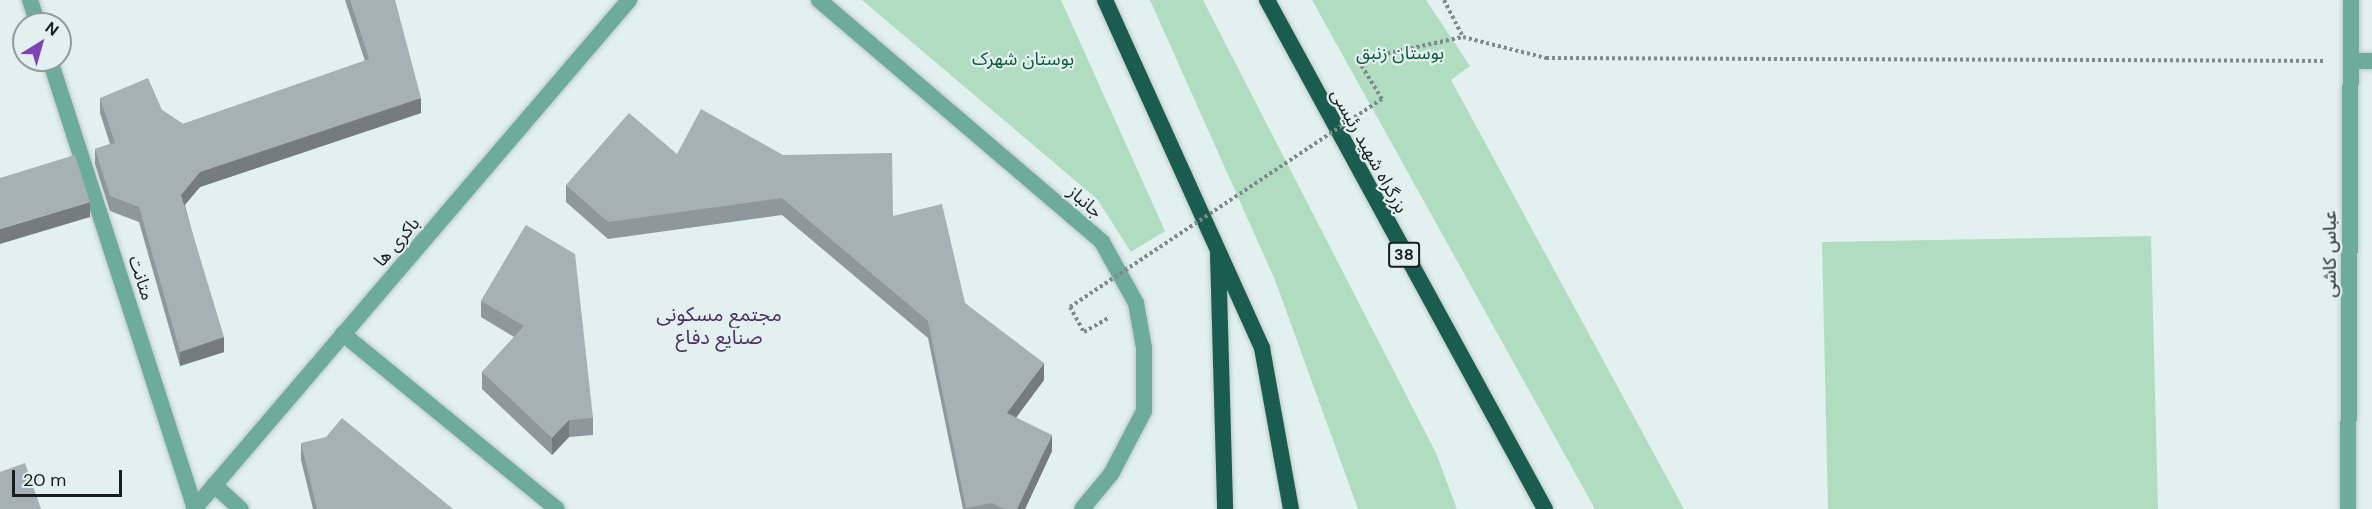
<!DOCTYPE html>
<html>
<head>
<meta charset="utf-8">
<style>
	body { margin:0 }
	#map { position:relative; width:2372px; height:509px; overflow:hidden; background:#e2f0f0; font-family:"DM Sans","Noto Sans Arabic",sans-serif }
	div>[style] { position:absolute }
	[style*='--x'] { left:calc(var(--x)*1px); top:calc(var(--y)*1px); width:calc(var(--w)*1px); rotate:calc(var(--a)*1deg) }
	.green>* { inset:0; background:#b0ddc0 }
	.path>* { height:4px; margin-top:-2px; transform-origin:0; background:repeating-linear-gradient(90deg,#7f8989 0 3px,transparent 0 6px) }
	.roads { filter:drop-shadow(0 0 2px #becaca) drop-shadow(0 0 2px #becaca) }
	.minor>* { height:16px; margin:-8px; padding:0 8px; transform-origin:8px; border-radius:8px; background:#6dab9c }
	.trunk>* { height:16px; margin:-8px; padding:0 8px; transform-origin:8px; border-radius:8px; background:#1a5c50 }
	.path-bridge>* { height:4px; margin-top:-2px; transform-origin:0; background:repeating-linear-gradient(90deg,#7f8989 0 3px,transparent 0 6px) }
	.wall>* { inset:0; background:#8e989c }
	.shaded-wall>* { inset:0; background:#747c7f }
	.building>* { inset:0; background:#a5b1b5 }
	span { translate:-50% -50%; white-space:nowrap; text-align:center; line-height:1.15; -webkit-text-stroke:4.5px #e2f0f0; paint-order:stroke }
	.shield-label span { padding:2px 4px; background:#e2f0f0; border:2px solid; border-radius:4px; -webkit-text-stroke-width:0 }
	.shield-label { font-size:16px; color:#181e1e; font-weight:700 }
	.park-label { font-size:18px; color:#0a5b36 }
	.street-label { font-size:18px; color:#181e1e }
	.neighbourhood-label { font-size:20px; color:#4c2e68 }
	.north { position:absolute; left:12px; top:12px; width:60px; height:60px; box-sizing:border-box; background:#e2f0f0; border:2px solid #919c9c; border-radius:50%; rotate:37deg; font-size:16px; font-weight:700; line-height:24px; text-align:center; color:#181e1e }
	.north::after { content:''; display:block; margin:auto; width:21px; height:27px; background:#8142b7; clip-path:polygon(50% 0,100% 100%,50% 72%,0 100%) }
	.scale { position:absolute; left:12px; top:470px; width:110px; height:27px; box-sizing:border-box; border:3px solid #181e1e; border-top:0; padding-left:8px; font-size:18px; line-height:21px; white-space:nowrap; color:#181e1e; -webkit-text-stroke:4px #e2f0f0; paint-order:stroke }
</style>
</head>
<body>
<div id="map">
	<div class="green">
		<div style="clip-path:polygon(862px 0,1061px 0,1165px 231px,1131px 252px,1097px 199px)"></div>
		<div style="clip-path:polygon(1150px 0,1203px 0,1436px 453px,1457px 509px,1358px 509px,1275px 280px)"></div>
		<div style="clip-path:polygon(1312px 0,1426px 0,1470px 66px,1451px 80px,1684px 509px,1595px 509px)"></div>
		<div style="clip-path:polygon(2151px 236px,2158px 509px,1828px 509px,1822px 242px)"></div>
	</div>
	<div class="path">
		<div style="--x:1444;--y:0;--w:42;--a:62.8"></div>
		<div style="--x:1382;--y:99;--w:46;--a:-121.6"></div>
		<div style="--x:1358;--y:60;--w:107;--a:-12.4"></div>
		<div style="--x:1463;--y:37;--w:86;--a:14.2"></div>
		<div style="--x:1546;--y:58;--w:778;--a:0.22"></div>
		<div style="--x:1070;--y:307;--w:29;--a:61"></div>
		<div style="--x:1084;--y:332;--w:30;--a:-30"></div>
	</div>
	<div class="roads">
		<div class="minor">
			<div style="--x:30;--y:0;--w:25;--a:72"></div>
			<div style="--x:819;--y:0;--w:372;--a:40.5"></div>
			<div style="--x:1102;--y:242;--w:70;--a:60.9"></div>
			<div style="--x:1136;--y:303;--w:46;--a:79.9"></div>
			<div style="--x:1144;--y:348;--w:63;--a:90"></div>
			<div style="--x:1144;--y:411;--w:71;--a:117.6"></div>
			<div style="--x:1111;--y:474;--w:45;--a:129.6"></div>
			<div style="--x:50;--y:60;--w:471;--a:72.1"></div>
			<div style="--x:2351;--y:61;--w:21;--a:0"></div>
			<div style="--x:343;--y:334;--w:276;--a:39.3"></div>
			<div style="--x:214;--y:485;--w:36;--a:42"></div>
			<div style="--x:194;--y:509;--w:670;--a:-49.48"></div>
			<div style="--x:2348;--y:509;--w:509;--a:-89.66"></div>
		</div>
		<div class="trunk">
			<div style="--x:1105;--y:0;--w:382;--a:65.7"></div>
			<div style="--x:1262;--y:348;--w:164;--a:79.8"></div>
			<div style="--x:1267;--y:0;--w:580;--a:61.36"></div>
			<div style="--x:1218;--y:254;--w:255;--a:88.4"></div>
		</div>
	</div>
	<div class="path-bridge">
		<div style="--x:1070;--y:307;--w:375;--a:-33.7"></div>
	</div>
	<div class="wall">
		<div style="clip-path:polygon(345px 0,395px 0,421px 113px,200px 187px,185px 205px,224px 352px,180px 366px,139px 222px,110px 211px,95px 164px,95px 149px,110px 144px,100px 113px,100px 98px,162px 110px,183px 124px,365px 61px)"></div>
		<div style="clip-path:polygon(677px 154px,893px 216px,965px 303px,1044px 380px,1016px 417px,1052px 451px,1025px 509px,963px 509px,928px 338px,782px 215px,608px 239px,566px 202px,566px 185px)"></div>
		<div style="clip-path:polygon(526px 225px,593px 418px,593px 435px,569px 437px,552px 455px,482px 389px,482px 372px,514px 337px,481px 317px,481px 301px)"></div>
		<div style="clip-path:polygon(301px 443px,453px 509px,313px 509px,301px 460px)"></div>
	</div>
	<div class="shaded-wall">
		<div style="clip-path:polygon(421px 98px,421px 113px,200px 187px,181px 209px,181px 195px,200px 172px)"></div>
		<div style="clip-path:polygon(90px 202px,90px 217px,0 244px,0 229px)"></div>
		<div style="clip-path:polygon(224px 337px,224px 352px,180px 366px,180px 352px)"></div>
		<div style="clip-path:polygon(1044px 363px,1044px 380px,1007px 430px,1007px 413px)"></div>
		<div style="clip-path:polygon(569px 420px,569px 437px,552px 455px,552px 438px)"></div>
		<div style="clip-path:polygon(1052px 435px,1052px 451px,1025px 509px,1017px 509px)"></div>
	</div>
	<div class="building">
		<div style="clip-path:polygon(350px 0,395px 0,421px 98px,200px 172px,181px 195px,224px 337px,180px 352px,139px 207px,110px 196px,95px 149px,115px 143px,100px 98px,148px 78px,162px 110px,183px 124px,369px 59px)"></div>
		<div style="clip-path:polygon(701px 109px,783px 155px,892px 153px,893px 216px,942px 204px,965px 303px,1044px 363px,1007px 413px,1052px 435px,1017px 509px,1004px 509px,992px 503px,966px 508px,928px 321px,782px 198px,608px 222px,566px 185px,629px 113px,677px 154px)"></div>
		<div style="clip-path:polygon(75px 155px,90px 202px,0 229px,0 178px)"></div>
		<div style="clip-path:polygon(526px 225px,575px 254px,593px 418px,569px 420px,552px 438px,482px 372px,524px 326px,481px 301px)"></div>
		<div style="clip-path:polygon(342px 418px,453px 509px,317px 509px,301px 443px,326px 437px)"></div>
		<div style="clip-path:polygon(25px 463px,41px 509px,0 509px,0 472px)"></div>
	</div>
	<div class="shield-label">
		<span style="left:1404px;top:255px">38</span>
	</div>
	<div class="park-label">
		<span style="left:1400px;top:53px">بوستان زنبق</span>
		<span style="left:1023px;top:59px">بوستان شهرک</span>
	</div>
	<div class="street-label">
		<span style="left:1369px;top:151px;rotate:61deg">بزرگراه شهید رئیسی</span>
		<span style="left:1085px;top:202px;rotate:41deg">جانباز</span>
		<span style="left:397px;top:242px;rotate:-49deg">باکری ها</span>
		<span style="left:2330px;top:254px;rotate:-90deg">عباس کاشی</span>
		<span style="left:141px;top:278px;rotate:72deg">متانت</span>
	</div>
	<div class="neighbourhood-label">
		<span style="left:719px;top:326px">مجتمع مسکونی<br>صنایع دفاع</span>
	</div>
	<div class="north">N</div>
	<div class="scale">20 m</div>
</div>
</body>
</html>
